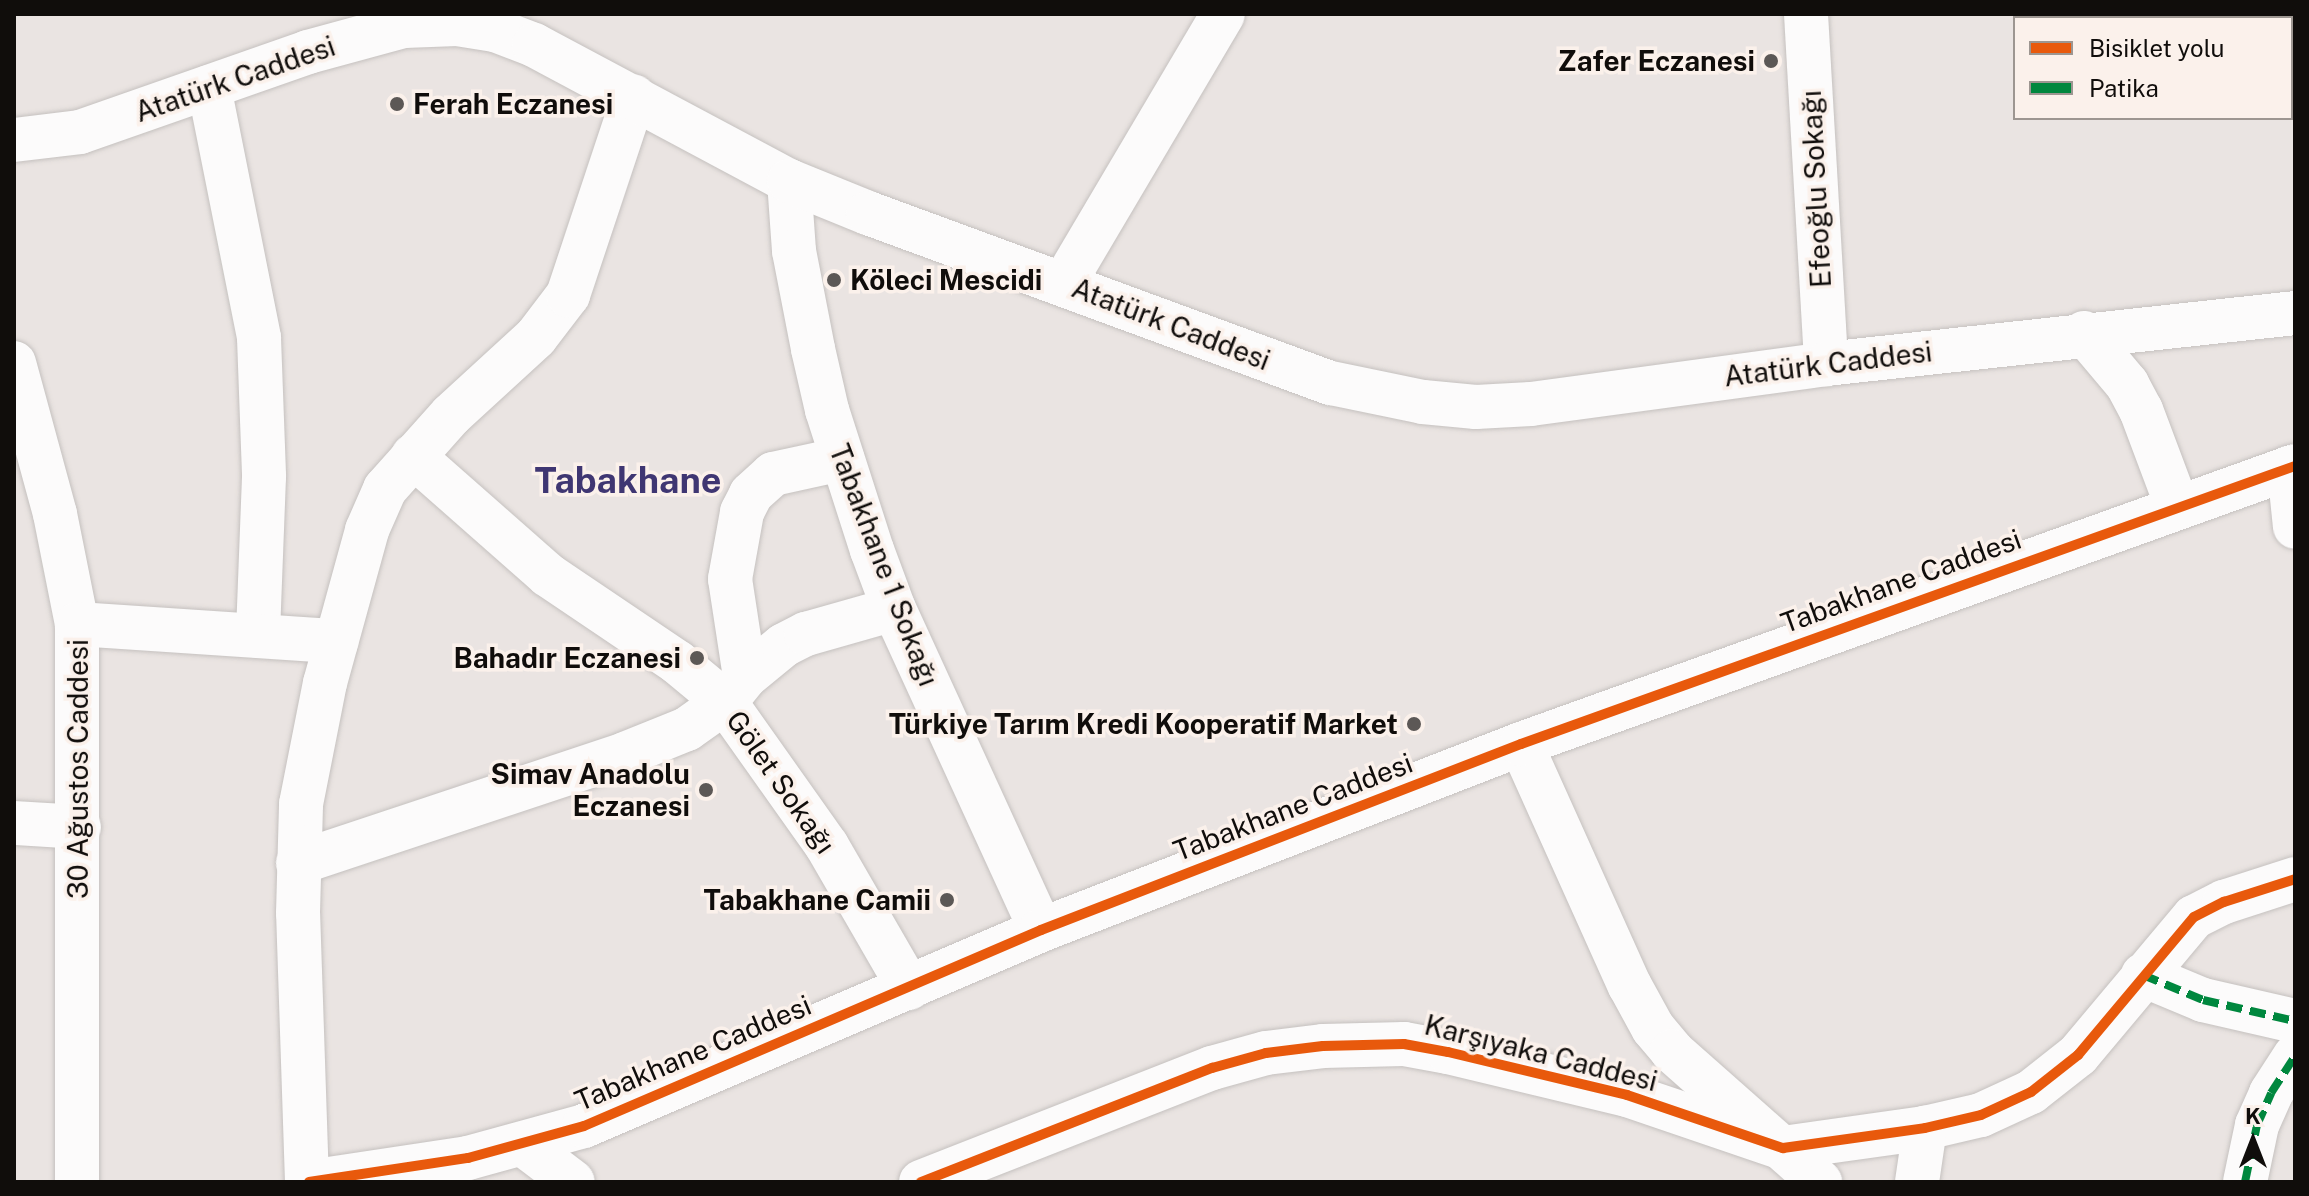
<!DOCTYPE html>
<html>
<head>
<meta charset="utf-8">
<style>
	body { margin:0 }
	#map { position:relative; width:2309px; height:1196px; overflow:hidden; background:#eae4e2; font-family:"Public Sans",sans-serif }
	div>[style] { position:absolute }
	[style*='--x'] { left:calc(var(--x)*1px); top:calc(var(--y)*1px); width:calc(var(--w)*1px); rotate:calc(var(--a)*1deg) }
	.roads { filter:drop-shadow(0 0 2px #c5c1bf) drop-shadow(0 0 2px #c5c1bf) }
	.minor>* { height:44px; margin:-22px; padding:0 22px; transform-origin:22px; border-radius:22px; background:#fcfbfb }
	.major>* { height:44px; margin:-22px; padding:0 22px; transform-origin:22px; border-radius:22px; background:#fcfbfb }
	.quiet>* { height:8px; margin-top:-4px; transform-origin:0; background:repeating-linear-gradient(90deg,#00873e 0 16px,transparent 0 24px) }
	.cycleway>* { height:10px; margin:-5px; padding:0 5px; transform-origin:5px; border-radius:5px; background:#e8590c }
	.dots>* { width:22px; height:22px; translate:-50% -50%; box-sizing:border-box; border:4px solid #fbf1eb; border-radius:50% }
	span { translate:-50% -50%; white-space:nowrap; text-align:center; line-height:1.15; -webkit-text-stroke:7px #fbf1eb; paint-order:stroke }
	.poi-label { font-size:28px; color:#100d0b; font-weight:700 }
	.right { translate:-100% -50%; text-align:right }
	.left { translate:0 -50%; text-align:left }
	.street-label { font-size:28px; color:#100d0b }
	.district-label { font-size:36px; color:#3f3672; font-weight:700 }
	.frame { position:absolute; inset:0; border:16px solid #100d0b; pointer-events:none }
	.legend { position:absolute; left:2013px; top:16px; width:280px; height:104px; box-sizing:border-box; background:#fbf1eb; border:2px solid #9d9691; margin:0; padding:10px 14px; list-style:none; font-size:24px; color:#100d0b }
	.legend li { display:flex; align-items:center; gap:16px; height:40px }
	.legend b { width:40px; border:2px solid #9d9691 }
	.north { position:absolute; left:2213px; top:1100px; width:80px; height:80px; -webkit-text-stroke:6px #fbf1eb; paint-order:stroke; rotate:0deg; font-size:22px; font-weight:700; line-height:32px; text-align:center; color:#100d0b }
	.north::after { content:''; display:block; margin:auto; width:28px; height:36px; background:#100d0b; clip-path:polygon(50% 0,100% 100%,50% 72%,0 100%) }
</style>
</head>
<body>
<div id="map">
	<div class="roads">
		<div class="minor">
			<div style="--x:1806;--y:14;--w:351;--a:86.7"></div>
			<div style="--x:209;--y:87;--w:256;--a:78.7"></div>
			<div style="--x:259;--y:338;--w:139;--a:87.9"></div>
			<div style="--x:264;--y:477;--w:159;--a:92.2"></div>
			<div style="--x:789;--y:181;--w:70;--a:85.9"></div>
			<div style="--x:794;--y:251;--w:100;--a:79"></div>
			<div style="--x:813;--y:349;--w:63;--a:77.1"></div>
			<div style="--x:827;--y:410;--w:147;--a:72.2"></div>
			<div style="--x:872;--y:550;--w:63;--a:69.6"></div>
			<div style="--x:894;--y:609;--w:353;--a:65.4"></div>
			<div style="--x:1064;--y:283;--w:312;--a:-59.4"></div>
			<div style="--x:2084;--y:333;--w:67;--a:49.9"></div>
			<div style="--x:2127;--y:384;--w:30;--a:62"></div>
			<div style="--x:2141;--y:410;--w:103;--a:69.4"></div>
			<div style="--x:14;--y:363;--w:156;--a:74.8"></div>
			<div style="--x:55;--y:514;--w:112;--a:78.7"></div>
			<div style="--x:77;--y:624;--w:558;--a:90"></div>
			<div style="--x:413;--y:456;--w:180;--a:41.4"></div>
			<div style="--x:548;--y:575;--w:156;--a:34"></div>
			<div style="--x:677;--y:662;--w:62;--a:39.8"></div>
			<div style="--x:725;--y:702;--w:176;--a:54.7"></div>
			<div style="--x:827;--y:846;--w:164;--a:60"></div>
			<div style="--x:2289;--y:468;--w:59;--a:84.2"></div>
			<div style="--x:77;--y:624;--w:260;--a:3.8"></div>
			<div style="--x:745;--y:677;--w:99;--a:-98.7"></div>
			<div style="--x:730;--y:579;--w:68;--a:-79.8"></div>
			<div style="--x:742;--y:512;--w:20;--a:-63"></div>
			<div style="--x:751;--y:494;--w:30;--a:-42"></div>
			<div style="--x:773;--y:474;--w:71;--a:-12.3"></div>
			<div style="--x:1521;--y:744;--w:265;--a:65.8"></div>
			<div style="--x:1630;--y:986;--w:48;--a:61.3"></div>
			<div style="--x:1653;--y:1028;--w:30;--a:50"></div>
			<div style="--x:1672;--y:1051;--w:198;--a:41.5"></div>
			<div style="--x:14;--y:823;--w:65;--a:3.5"></div>
			<div style="--x:298;--y:863;--w:345;--a:-18.4"></div>
			<div style="--x:625;--y:754;--w:67;--a:-22"></div>
			<div style="--x:687;--y:729;--w:47;--a:-35.4"></div>
			<div style="--x:725;--y:702;--w:32;--a:-51"></div>
			<div style="--x:745;--y:677;--w:50;--a:-39.4"></div>
			<div style="--x:784;--y:645;--w:25;--a:-27"></div>
			<div style="--x:806;--y:634;--w:91;--a:-15.9"></div>
			<div style="--x:2143;--y:975;--w:65;--a:22.6"></div>
			<div style="--x:2203;--y:1000;--w:94;--a:12.9"></div>
			<div style="--x:524;--y:1145;--w:61;--a:37.1"></div>
			<div style="--x:307;--y:1182;--w:269;--a:-91.9"></div>
			<div style="--x:298;--y:913;--w:109;--a:-88.4"></div>
			<div style="--x:301;--y:804;--w:123;--a:-78.8"></div>
			<div style="--x:325;--y:683;--w:159;--a:-74.6"></div>
			<div style="--x:367;--y:530;--w:45;--a:-66.3"></div>
			<div style="--x:385;--y:489;--w:99;--a:-48.3"></div>
			<div style="--x:451;--y:415;--w:115;--a:-42.5"></div>
			<div style="--x:536;--y:337;--w:53;--a:-52.7"></div>
			<div style="--x:568;--y:295;--w:209;--a:-71.6"></div>
			<div style="--x:309;--y:1182;--w:161;--a:-8.6"></div>
			<div style="--x:468;--y:1158;--w:120;--a:-15.4"></div>
			<div style="--x:584;--y:1126;--w:497;--a:-23.2"></div>
			<div style="--x:1041;--y:930;--w:515;--a:-21.18"></div>
			<div style="--x:1521;--y:744;--w:822;--a:-19.76"></div>
			<div style="--x:921;--y:1182;--w:313;--a:-21.4"></div>
			<div style="--x:1212;--y:1068;--w:56;--a:-15.5"></div>
			<div style="--x:1266;--y:1053;--w:57;--a:-7"></div>
			<div style="--x:1323;--y:1046;--w:81;--a:-1.4"></div>
			<div style="--x:1404;--y:1044;--w:45;--a:10.3"></div>
			<div style="--x:1448;--y:1052;--w:184;--a:13.5"></div>
			<div style="--x:1627;--y:1095;--w:165;--a:18.8"></div>
			<div style="--x:1783;--y:1148;--w:143;--a:-8"></div>
			<div style="--x:1925;--y:1128;--w:57;--a:-13.1"></div>
			<div style="--x:1981;--y:1115;--w:55;--a:-24.7"></div>
			<div style="--x:2031;--y:1092;--w:60;--a:-38.2"></div>
			<div style="--x:2078;--y:1055;--w:180;--a:-50"></div>
			<div style="--x:2194;--y:917;--w:34;--a:-27"></div>
			<div style="--x:2224;--y:902;--w:75;--a:-17.9"></div>
			<div style="--x:1917;--y:1182;--w:55;--a:-81.6"></div>
			<div style="--x:2245;--y:1182;--w:58;--a:-78.1"></div>
			<div style="--x:2257;--y:1125;--w:35;--a:-66"></div>
			<div style="--x:2271;--y:1093;--w:44;--a:-57"></div>
		</div>
		<div class="major">
			<div style="--x:14;--y:140;--w:66;--a:-6.9"></div>
			<div style="--x:80;--y:132;--w:242;--a:-19.3"></div>
			<div style="--x:308;--y:52;--w:99;--a:-15.2"></div>
			<div style="--x:404;--y:26;--w:53;--a:-2.2"></div>
			<div style="--x:457;--y:24;--w:38;--a:9"></div>
			<div style="--x:495;--y:30;--w:42;--a:21"></div>
			<div style="--x:534;--y:45;--w:289;--a:28.1"></div>
			<div style="--x:789;--y:181;--w:85;--a:22.1"></div>
			<div style="--x:868;--y:213;--w:493;--a:20.2"></div>
			<div style="--x:1331;--y:383;--w:94;--a:11.7"></div>
			<div style="--x:1423;--y:402;--w:53;--a:5.4"></div>
			<div style="--x:1476;--y:407;--w:55;--a:-3.1"></div>
			<div style="--x:1531;--y:404;--w:298;--a:-7.7"></div>
			<div style="--x:1826;--y:364;--w:472;--a:-6.2"></div>
		</div>
	</div>
	<div class="quiet">
		<div style="--x:2143;--y:975;--w:65;--a:22.6"></div>
		<div style="--x:2203;--y:1000;--w:94;--a:12.9"></div>
		<div style="--x:2245;--y:1182;--w:58;--a:-78.1"></div>
		<div style="--x:2257;--y:1125;--w:35;--a:-66"></div>
		<div style="--x:2271;--y:1093;--w:44;--a:-57"></div>
	</div>
	<div class="cycleway">
		<div style="--x:309;--y:1182;--w:161;--a:-8.6"></div>
		<div style="--x:468;--y:1158;--w:120;--a:-15.4"></div>
		<div style="--x:584;--y:1126;--w:497;--a:-23.2"></div>
		<div style="--x:1041;--y:930;--w:515;--a:-21.18"></div>
		<div style="--x:1521;--y:744;--w:822;--a:-19.76"></div>
		<div style="--x:921;--y:1182;--w:313;--a:-21.4"></div>
		<div style="--x:1212;--y:1068;--w:56;--a:-15.5"></div>
		<div style="--x:1266;--y:1053;--w:57;--a:-7"></div>
		<div style="--x:1323;--y:1046;--w:81;--a:-1.4"></div>
		<div style="--x:1404;--y:1044;--w:45;--a:10.3"></div>
		<div style="--x:1448;--y:1052;--w:184;--a:13.5"></div>
		<div style="--x:1627;--y:1095;--w:165;--a:18.8"></div>
		<div style="--x:1783;--y:1148;--w:143;--a:-8"></div>
		<div style="--x:1925;--y:1128;--w:57;--a:-13.1"></div>
		<div style="--x:1981;--y:1115;--w:55;--a:-24.7"></div>
		<div style="--x:2031;--y:1092;--w:60;--a:-38.2"></div>
		<div style="--x:2078;--y:1055;--w:180;--a:-50"></div>
		<div style="--x:2194;--y:917;--w:34;--a:-27"></div>
		<div style="--x:2224;--y:902;--w:75;--a:-17.9"></div>
	</div>
	<div class="dots">
		<div style="left:1771px;top:61px;background:#5c5856"></div>
		<div style="left:397px;top:104px;background:#5c5856"></div>
		<div style="left:834px;top:280px;background:#5c5856"></div>
		<div style="left:697px;top:658px;background:#5c5856"></div>
		<div style="left:1414px;top:724px;background:#5c5856"></div>
		<div style="left:706px;top:790px;background:#5c5856"></div>
		<div style="left:947px;top:900px;background:#5c5856"></div>
	</div>
	<div class="poi-label">
		<span class="right" style="left:1755px;top:61px">Zafer Eczanesi</span>
		<span class="left" style="left:413px;top:104px">Ferah Eczanesi</span>
		<span class="left" style="left:850px;top:280px">Köleci Mescidi</span>
		<span class="right" style="left:681px;top:658px">Bahadır Eczanesi</span>
		<span class="right" style="left:1398px;top:724px">Türkiye Tarım Kredi Kooperatif Market</span>
		<span class="right" style="left:690px;top:790px">Simav Anadolu<br>Eczanesi</span>
		<span class="right" style="left:931px;top:900px">Tabakhane Camii</span>
	</div>
	<div class="street-label">
		<span style="left:235px;top:79px;rotate:-19deg">Atatürk Caddesi</span>
		<span style="left:1816px;top:189px;rotate:-93deg">Efeoğlu Sokağı</span>
		<span style="left:1171px;top:324px;rotate:21deg">Atatürk Caddesi</span>
		<span style="left:1828px;top:364px;rotate:-7deg">Atatürk Caddesi</span>
		<span style="left:884px;top:565px;rotate:69deg">Tabakhane 1 Sokağı</span>
		<span style="left:1901px;top:581px;rotate:-20deg">Tabakhane Caddesi</span>
		<span style="left:78px;top:769px;rotate:-90deg">30 Ağustos Caddesi</span>
		<span style="left:781px;top:782px;rotate:55deg">Gölet Sokağı</span>
		<span style="left:1293px;top:807px;rotate:-21deg">Tabakhane Caddesi</span>
		<span style="left:693px;top:1053px;rotate:-23deg">Tabakhane Caddesi</span>
		<span style="left:1541px;top:1053px;rotate:14deg">Karşıyaka Caddesi</span>
	</div>
	<div class="district-label">
		<span style="left:628px;top:481px">Tabakhane</span>
	</div>
	<div class="frame"></div>
	<ul class="legend">
	<li><b style="height:10px;background:#e8590c"></b>Bisiklet yolu</li>
	<li><b style="height:10px;background:#00873e"></b>Patika</li>
	</ul>
	<div class="north">K</div>
</div>
</body>
</html>
